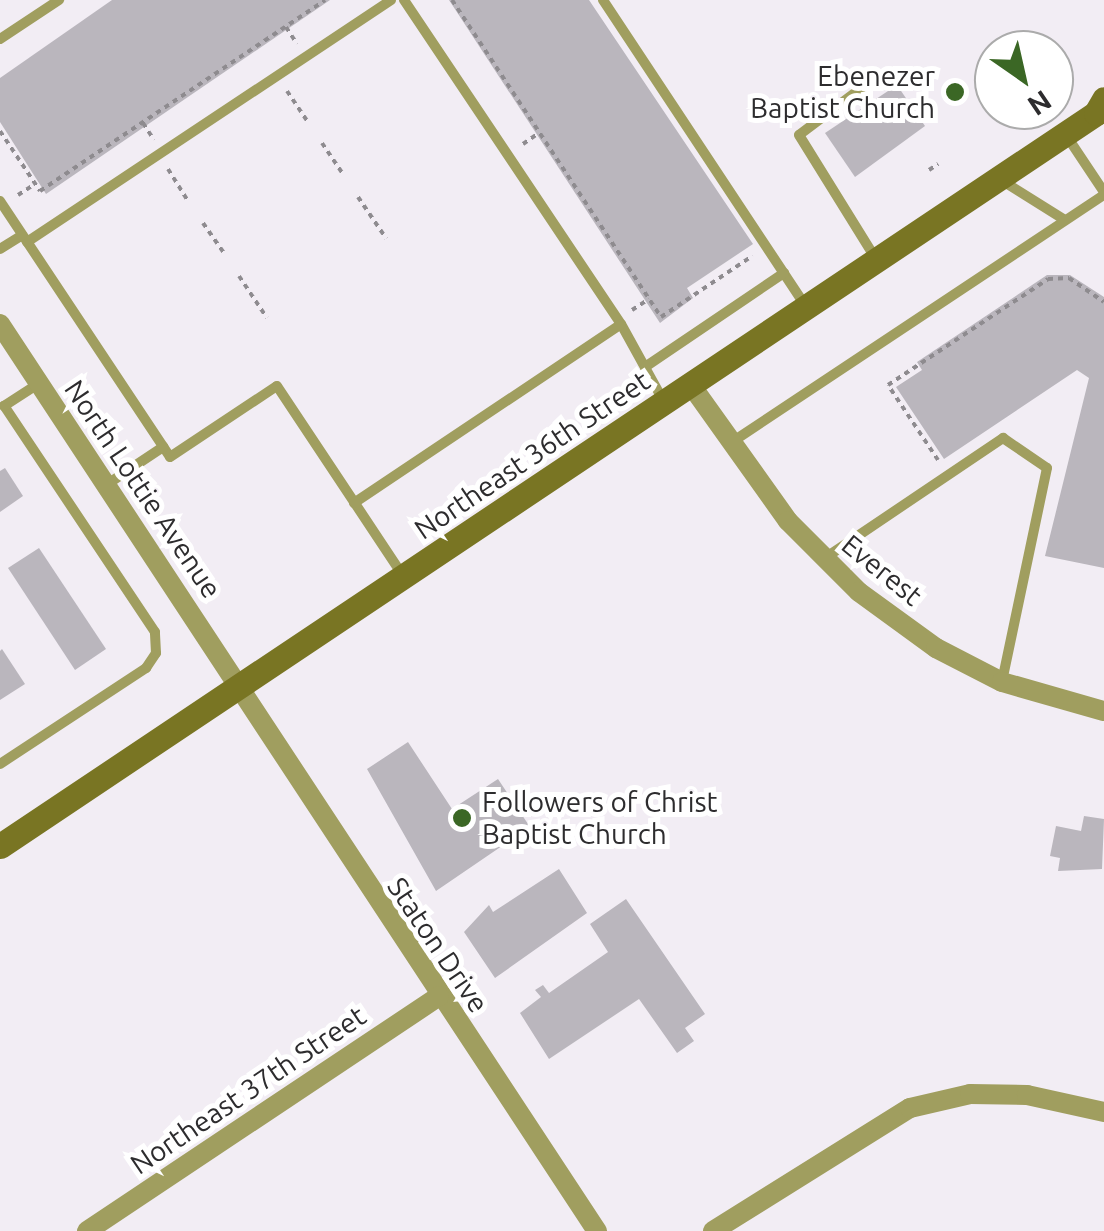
<!DOCTYPE html>
<html>
<head>
<meta charset="utf-8">
<style>
	body { margin:0 }
	#map { position:relative; width:1104px; height:1231px; overflow:hidden; background:#f2edf4; font-family:Ubuntu,sans-serif }
	div>[style] { position:absolute }
	[style*='--x'] { left:calc(var(--x)*1px); top:calc(var(--y)*1px); width:calc(var(--w)*1px); rotate:calc(var(--a)*1deg) }
	.building>* { inset:0; background:#bab6bd }
	.path>* { height:4px; margin-top:-2px; transform-origin:0; background:repeating-linear-gradient(90deg,#8e8b8f 0 5px,transparent 0 10px) }
	.service>* { height:10px; margin:-5px; padding:0 5px; transform-origin:5px; border-radius:5px; background:#a09e5f }
	.minor>* { height:20px; margin:-10px; padding:0 10px; transform-origin:10px; border-radius:10px; background:#a09e5f }
	.secondary>* { height:25px; margin:-12.5px; padding:0 12.5px; transform-origin:12.5px; border-radius:12.5px; background:#797523 }
	.dots>* { width:28px; height:28px; translate:-50% -50%; box-sizing:border-box; border:5px solid #fff; border-radius:50% }
	span { translate:-50% -50%; white-space:nowrap; text-align:center; line-height:1.15; -webkit-text-stroke:10px #fff; paint-order:stroke }
	.poi-label { font-size:28px; color:#2d2c2e }
	.right { translate:-100% -50%; text-align:right }
	.left { translate:0 -50%; text-align:left }
	.street-label { font-size:28px; color:#2d2c2e }
	.north { position:absolute; left:974px; top:30px; width:100px; height:100px; box-sizing:border-box; background:#fff; border:2px solid #ababab; border-radius:50%; rotate:146deg; font-size:28px; font-weight:700; line-height:40px; text-align:center; color:#2d2c2e }
	.north::after { content:''; display:block; margin:auto; width:35px; height:45px; background:#3b6725; clip-path:polygon(50% 0,100% 100%,50% 72%,0 100%) }
</style>
</head>
<body>
<div id="map">
	<div class="building">
		<div style="clip-path:polygon(112px 0,330px 0,46px 194px,0 122px,0 78px)"></div>
		<div style="clip-path:polygon(449px 0,589px 0,753px 244px,687px 288px,693px 298px,660px 323px)"></div>
		<div style="clip-path:polygon(897px 85px,925px 126px,855px 177px,825px 133px)"></div>
		<div style="clip-path:polygon(1047px 275px,1070px 275px,1104px 297px,1104px 568px,1045px 556px,1089px 378px,1077px 370px,944px 459px,896px 387px,922px 370px,917px 362px)"></div>
		<div style="clip-path:polygon(5px 468px,23px 496px,0 512px,0 471px)"></div>
		<div style="clip-path:polygon(39px 548px,106px 649px,75px 670px,8px 568px)"></div>
		<div style="clip-path:polygon(2px 649px,25px 684px,0 700px,0 651px)"></div>
		<div style="clip-path:polygon(408px 742px,452px 809px,498px 779px,530px 827px,436px 891px,367px 769px)"></div>
		<div style="clip-path:polygon(1084px 816px,1104px 819px,1102px 869px,1058px 871px,1060px 858px,1050px 856px,1056px 826px,1081px 831px)"></div>
		<div style="clip-path:polygon(559px 869px,587px 913px,495px 978px,464px 932px,489px 905px,493px 912px)"></div>
		<div style="clip-path:polygon(626px 899px,705px 1014px,685px 1028px,694px 1041px,677px 1053px,639px 999px,549px 1059px,520px 1013px,541px 997px,535px 990px,543px 985px,549px 993px,608px 952px,590px 924px)"></div>
	</div>
	<div class="path">
		<div style="--x:452;--y:0;--w:380;--a:56.6"></div>
		<div style="--x:661;--y:317;--w:110;--a:-33.8"></div>
		<div style="--x:286;--y:27;--w:20;--a:57"></div>
		<div style="--x:287;--y:91;--w:36;--a:56"></div>
		<div style="--x:143;--y:123;--w:20;--a:57"></div>
		<div style="--x:0;--y:131;--w:72;--a:56.3"></div>
		<div style="--x:40;--y:191;--w:343;--a:-33.8"></div>
		<div style="--x:322;--y:143;--w:37;--a:56"></div>
		<div style="--x:523;--y:144;--w:19;--a:-35"></div>
		<div style="--x:168;--y:169;--w:38;--a:58"></div>
		<div style="--x:929;--y:170;--w:11;--a:-34"></div>
		<div style="--x:18;--y:195;--w:20;--a:-33"></div>
		<div style="--x:358;--y:197;--w:50;--a:55.7"></div>
		<div style="--x:203;--y:223;--w:37;--a:55"></div>
		<div style="--x:239;--y:276;--w:50;--a:56.3"></div>
		<div style="--x:632;--y:310;--w:20;--a:-33"></div>
		<div style="--x:938;--y:460;--w:90;--a:-123.7"></div>
		<div style="--x:888;--y:385;--w:192;--a:-33.5"></div>
		<div style="--x:1048;--y:279;--w:21;--a:-3"></div>
		<div style="--x:1069;--y:278;--w:42;--a:34.4"></div>
	</div>
	<div class="service">
		<div style="--x:404;--y:0;--w:390;--a:56.2"></div>
		<div style="--x:621;--y:324;--w:89;--a:61.1"></div>
		<div style="--x:603;--y:0;--w:368;--a:56.5"></div>
		<div style="--x:0;--y:39;--w:71;--a:-33.5"></div>
		<div style="--x:868;--y:83;--w:86;--a:143"></div>
		<div style="--x:799;--y:135;--w:146;--a:58.2"></div>
		<div style="--x:1066;--y:135;--w:69;--a:56.3"></div>
		<div style="--x:998;--y:178;--w:79;--a:32.1"></div>
		<div style="--x:0;--y:201;--w:307;--a:56.4"></div>
		<div style="--x:170;--y:457;--w:128;--a:-33.6"></div>
		<div style="--x:277;--y:386;--w:228;--a:56.4"></div>
		<div style="--x:27;--y:242;--w:437;--a:-33.6"></div>
		<div style="--x:0;--y:249;--w:26;--a:-32"></div>
		<div style="--x:645;--y:367;--w:168;--a:-34.1"></div>
		<div style="--x:732;--y:442;--w:447;--a:-33.6"></div>
		<div style="--x:106;--y:485;--w:69;--a:-33.7"></div>
		<div style="--x:354;--y:503;--w:321;--a:-33.8"></div>
		<div style="--x:825;--y:558;--w:215;--a:-34"></div>
		<div style="--x:1003;--y:438;--w:53;--a:34.3"></div>
		<div style="--x:1047;--y:468;--w:218;--a:101.9"></div>
		<div style="--x:0;--y:764;--w:175;--a:-33.3"></div>
		<div style="--x:146;--y:668;--w:18;--a:-56"></div>
		<div style="--x:156;--y:653;--w:21;--a:-93"></div>
		<div style="--x:155;--y:632;--w:272;--a:-123.7"></div>
		<div style="--x:4;--y:406;--w:40;--a:-32.9"></div>
	</div>
	<div class="minor">
		<div style="--x:0;--y:324;--w:1086;--a:56.65"></div>
		<div style="--x:691;--y:385;--w:167;--a:54.5"></div>
		<div style="--x:788;--y:521;--w:100;--a:45"></div>
		<div style="--x:859;--y:592;--w:95;--a:36"></div>
		<div style="--x:936;--y:648;--w:74;--a:27.3"></div>
		<div style="--x:1002;--y:682;--w:106;--a:15.9"></div>
		<div style="--x:87;--y:1231;--w:423;--a:-33.7"></div>
		<div style="--x:713;--y:1231;--w:232;--a:-32"></div>
		<div style="--x:910;--y:1108;--w:62;--a:-13.1"></div>
		<div style="--x:970;--y:1094;--w:57;--a:1"></div>
		<div style="--x:1027;--y:1095;--w:79;--a:12.4"></div>
	</div>
	<div class="secondary">
		<div style="--x:0;--y:846;--w:1319;--a:-33.77"></div>
		<div style="--x:1096;--y:113;--w:16;--a:-60"></div>
	</div>
	<div class="dots">
		<div style="left:955px;top:92px;background:#3b6725"></div>
		<div style="left:462px;top:818px;background:#3b6725"></div>
	</div>
	<div class="poi-label">
		<span class="right" style="left:935px;top:92px">Ebenezer<br>Baptist Church</span>
		<span class="left" style="left:482px;top:818px">Followers of Christ<br>Baptist Church</span>
	</div>
	<div class="street-label">
		<span style="left:532px;top:455px;rotate:-34deg">Northeast 36th Street</span>
		<span style="left:143px;top:489px;rotate:56deg">North Lottie Avenue</span>
		<span style="left:882px;top:570px;rotate:39deg">Everest</span>
		<span style="left:438px;top:945px;rotate:56deg">Staton Drive</span>
		<span style="left:248px;top:1090px;rotate:-34deg">Northeast 37th Street</span>
	</div>
	<div class="north">N</div>
</div>
</body>
</html>
